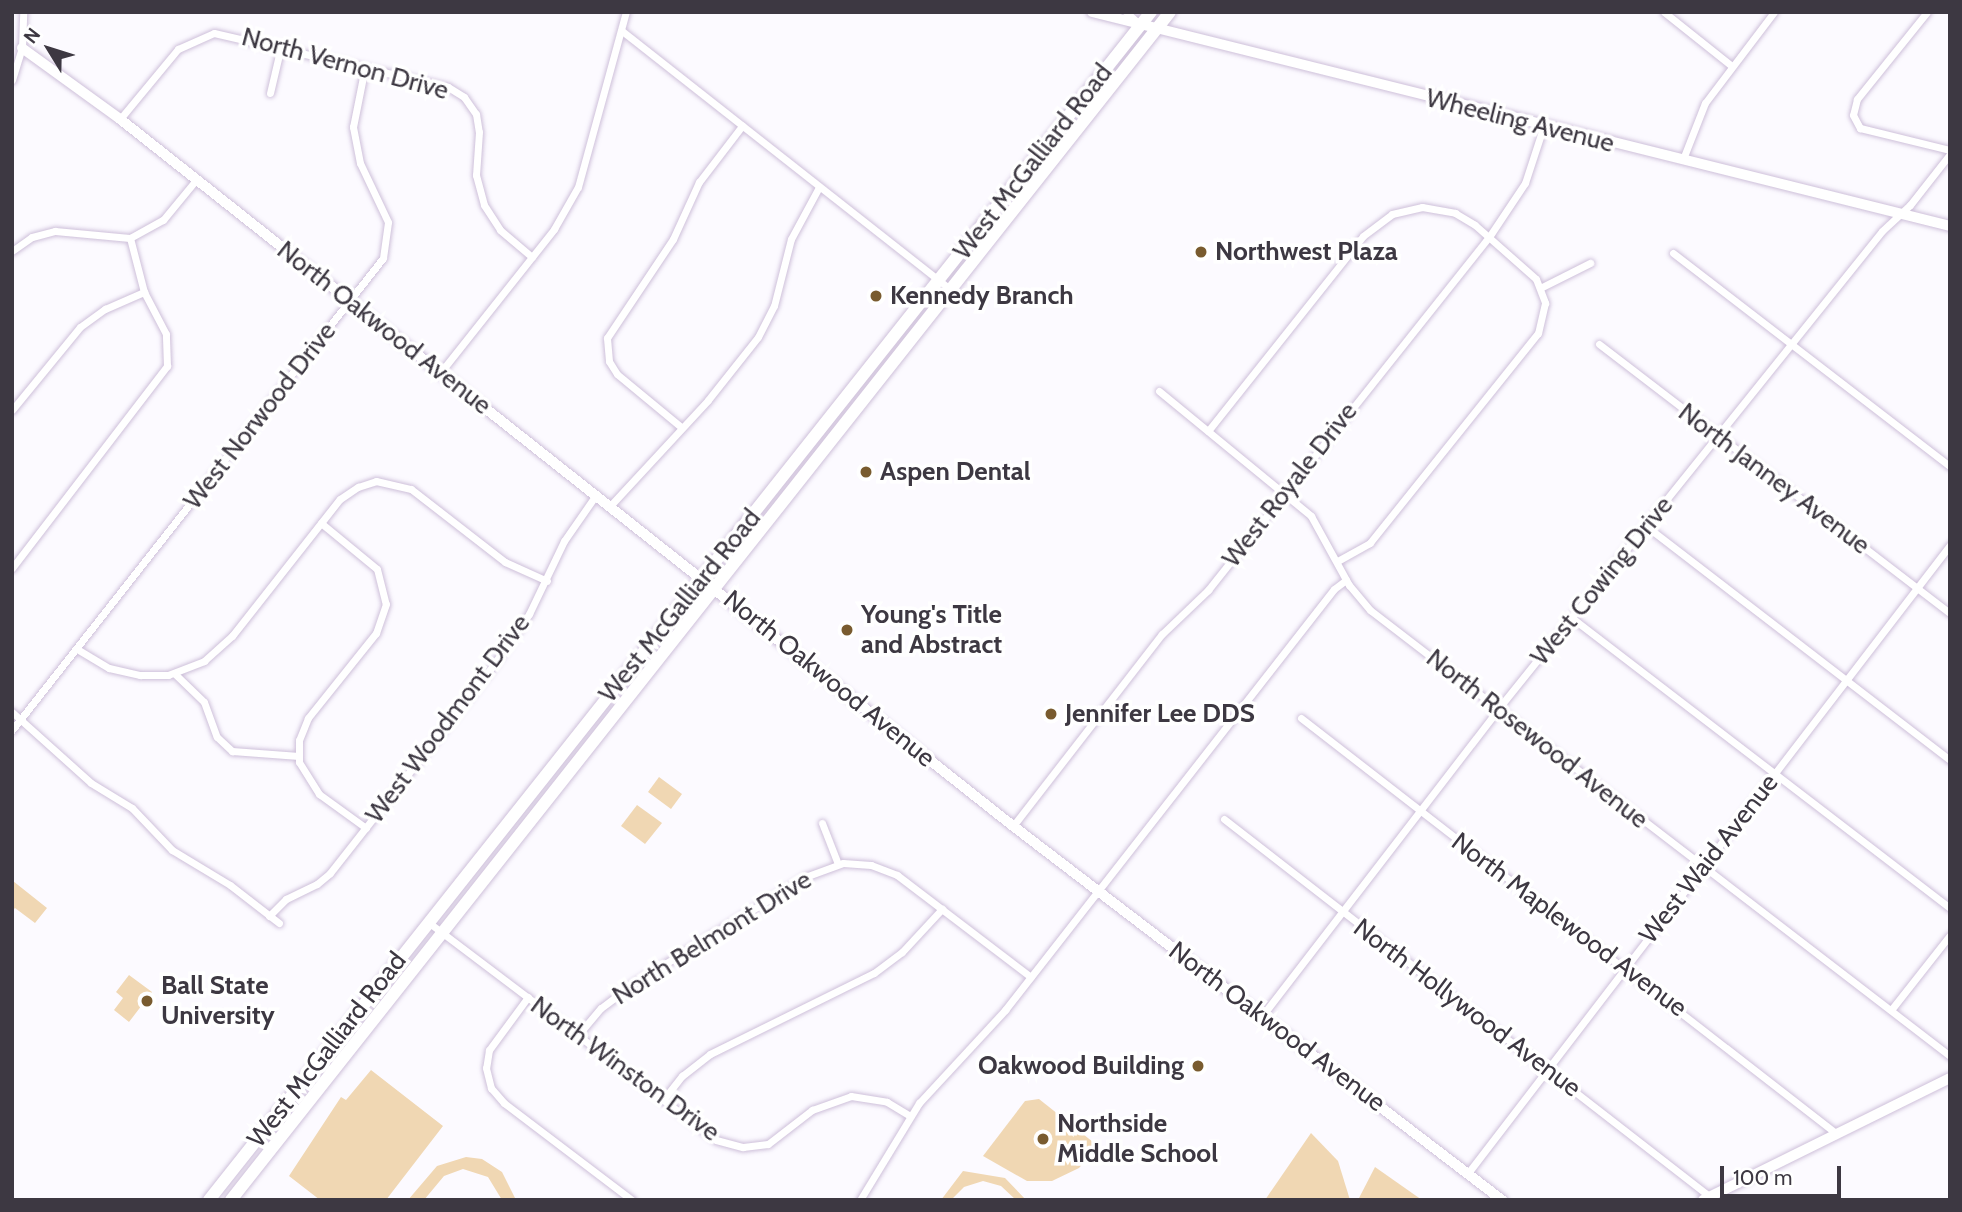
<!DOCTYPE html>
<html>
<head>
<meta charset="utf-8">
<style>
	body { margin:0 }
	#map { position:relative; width:1962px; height:1212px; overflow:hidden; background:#fcfaff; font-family:Cabin,sans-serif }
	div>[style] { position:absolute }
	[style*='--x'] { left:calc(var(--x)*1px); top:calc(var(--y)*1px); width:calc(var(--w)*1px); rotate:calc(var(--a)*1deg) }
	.green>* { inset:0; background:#f0d7b3 }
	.roads { filter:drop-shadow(0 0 2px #cec0da) drop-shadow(0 0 2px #cec0da) }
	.minor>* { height:7px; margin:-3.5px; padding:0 3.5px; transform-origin:3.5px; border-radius:3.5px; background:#fff }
	.tertiary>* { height:10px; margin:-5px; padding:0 5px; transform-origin:5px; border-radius:5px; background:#fff }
	.secondary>* { height:10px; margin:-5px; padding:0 5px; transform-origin:5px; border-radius:5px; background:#fff }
	.primary>* { height:12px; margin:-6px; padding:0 6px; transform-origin:6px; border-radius:6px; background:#fff }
	.dots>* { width:19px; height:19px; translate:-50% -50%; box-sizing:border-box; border:4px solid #fff; border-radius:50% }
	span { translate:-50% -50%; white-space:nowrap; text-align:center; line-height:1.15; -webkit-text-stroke:7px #fff; paint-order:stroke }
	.street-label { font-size:26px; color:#3d3842 }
	.poi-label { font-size:26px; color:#3d3842; font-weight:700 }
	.left { translate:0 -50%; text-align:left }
	.right { translate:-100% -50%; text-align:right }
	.frame { position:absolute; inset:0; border:14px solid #3d3842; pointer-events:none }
	.north { position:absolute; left:14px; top:14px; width:70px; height:70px; -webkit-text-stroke:5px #fff; paint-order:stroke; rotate:308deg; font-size:19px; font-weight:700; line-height:28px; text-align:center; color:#3d3842 }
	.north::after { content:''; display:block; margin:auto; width:24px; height:32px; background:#3d3842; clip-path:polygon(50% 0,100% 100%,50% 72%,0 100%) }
	.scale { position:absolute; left:1720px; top:1166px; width:121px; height:32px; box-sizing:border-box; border:4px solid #3d3842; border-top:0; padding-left:9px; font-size:21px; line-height:24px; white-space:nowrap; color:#3d3842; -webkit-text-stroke:5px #fff; paint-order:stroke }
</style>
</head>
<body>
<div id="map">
	<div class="green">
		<div style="clip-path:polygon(659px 777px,682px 794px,671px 809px,648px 792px)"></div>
		<div style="clip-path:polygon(637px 805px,662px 823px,645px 844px,621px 826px)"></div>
		<div style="clip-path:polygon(13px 881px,47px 908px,35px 923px,15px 908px,12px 911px)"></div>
		<div style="clip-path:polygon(129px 975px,152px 992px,129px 1022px,114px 1010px,123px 998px,116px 992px)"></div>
		<div style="clip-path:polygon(371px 1070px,443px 1126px,386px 1200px,320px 1200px,289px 1176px,341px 1097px,346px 1100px)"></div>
		<div style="clip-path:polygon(1039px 1099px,1098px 1146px,1079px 1168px,1052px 1181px,1027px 1181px,983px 1156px,1025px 1101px)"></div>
		<div style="clip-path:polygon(1311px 1133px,1338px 1161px,1350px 1200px,1265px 1200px)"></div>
		<div style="clip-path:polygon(466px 1157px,482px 1159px,502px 1172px,516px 1200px,502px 1200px,488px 1177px,463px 1169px,444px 1176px,424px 1200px,408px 1200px,437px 1166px)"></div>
		<div style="clip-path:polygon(1375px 1167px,1422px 1200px,1358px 1200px)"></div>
		<div style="clip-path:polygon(963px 1171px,1005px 1178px,1026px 1200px,1016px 1200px,1001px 1186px,983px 1181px,964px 1187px,951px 1200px,941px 1200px)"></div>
	</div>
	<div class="roads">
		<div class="minor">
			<div style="--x:1126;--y:12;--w:15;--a:42"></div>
			<div style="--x:1664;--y:12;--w:87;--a:38.5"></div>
			<div style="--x:1927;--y:12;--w:112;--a:128.8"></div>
			<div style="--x:1857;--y:99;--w:16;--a:104"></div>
			<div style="--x:1853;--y:115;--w:15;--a:62"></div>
			<div style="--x:1860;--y:128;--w:93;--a:13.7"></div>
			<div style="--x:622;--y:31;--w:419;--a:38.2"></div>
			<div style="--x:12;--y:80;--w:34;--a:-73"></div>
			<div style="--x:22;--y:48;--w:36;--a:-88"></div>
			<div style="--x:270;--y:93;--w:48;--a:-76.8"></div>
			<div style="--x:120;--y:119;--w:91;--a:-50.4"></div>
			<div style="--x:178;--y:49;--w:39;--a:-24"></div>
			<div style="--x:214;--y:33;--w:240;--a:13"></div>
			<div style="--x:448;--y:87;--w:19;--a:32"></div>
			<div style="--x:464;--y:97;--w:21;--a:55"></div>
			<div style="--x:476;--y:114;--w:18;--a:81"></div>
			<div style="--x:479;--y:132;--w:43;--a:94"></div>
			<div style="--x:476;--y:175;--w:31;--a:75"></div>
			<div style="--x:484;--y:205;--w:30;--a:57"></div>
			<div style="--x:500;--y:230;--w:42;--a:40.2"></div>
			<div style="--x:1683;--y:159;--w:60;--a:-68.6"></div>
			<div style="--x:1705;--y:103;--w:114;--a:-52.8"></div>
			<div style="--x:12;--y:251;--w:24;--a:-35"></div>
			<div style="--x:32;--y:237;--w:24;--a:-15"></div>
			<div style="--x:55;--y:231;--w:75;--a:5.3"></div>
			<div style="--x:130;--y:238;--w:38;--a:-29"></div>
			<div style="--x:163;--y:220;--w:52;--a:-50.5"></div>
			<div style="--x:1673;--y:253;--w:349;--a:37.6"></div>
			<div style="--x:1542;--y:287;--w:54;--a:-26.6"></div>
			<div style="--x:1599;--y:344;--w:442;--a:37.5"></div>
			<div style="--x:440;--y:373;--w:184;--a:-51.6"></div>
			<div style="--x:554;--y:229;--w:48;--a:-60.3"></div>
			<div style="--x:578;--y:187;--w:181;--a:-74.7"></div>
			<div style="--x:1159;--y:391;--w:197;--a:39.4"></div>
			<div style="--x:1311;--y:516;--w:79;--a:61.2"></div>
			<div style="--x:1349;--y:585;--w:33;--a:50"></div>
			<div style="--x:1370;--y:610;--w:732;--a:37.56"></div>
			<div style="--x:12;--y:410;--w:107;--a:-50.7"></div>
			<div style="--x:80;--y:327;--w:31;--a:-36"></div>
			<div style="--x:105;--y:309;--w:43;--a:-23.6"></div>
			<div style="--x:681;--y:427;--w:83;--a:-140.4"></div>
			<div style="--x:617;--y:374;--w:15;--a:-122"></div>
			<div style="--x:609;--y:361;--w:23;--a:-95"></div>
			<div style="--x:607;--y:338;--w:119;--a:-56.3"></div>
			<div style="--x:673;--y:239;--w:63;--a:-65.5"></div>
			<div style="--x:699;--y:182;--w:71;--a:-52.5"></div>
			<div style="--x:1208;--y:431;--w:249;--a:-51.5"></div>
			<div style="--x:1363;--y:236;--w:36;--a:-37"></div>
			<div style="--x:1392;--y:214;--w:31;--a:-13"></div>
			<div style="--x:1422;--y:207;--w:34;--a:10"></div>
			<div style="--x:1455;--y:213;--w:23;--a:31"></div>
			<div style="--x:1475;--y:225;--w:81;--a:41.5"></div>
			<div style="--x:1536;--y:279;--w:26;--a:69"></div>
			<div style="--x:1545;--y:303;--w:31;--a:103"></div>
			<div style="--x:1538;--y:333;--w:269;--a:128.7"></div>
			<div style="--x:1370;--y:543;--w:38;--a:151"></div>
			<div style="--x:610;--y:506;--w:144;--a:-47.2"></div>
			<div style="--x:708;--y:400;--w:80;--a:-51.6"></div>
			<div style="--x:758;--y:337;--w:35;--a:-63"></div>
			<div style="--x:774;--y:306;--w:69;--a:-75.8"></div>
			<div style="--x:791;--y:239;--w:59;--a:-61.7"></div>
			<div style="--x:321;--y:523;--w:72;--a:39.4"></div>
			<div style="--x:377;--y:569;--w:36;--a:76"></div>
			<div style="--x:386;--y:604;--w:31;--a:109"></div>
			<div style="--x:376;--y:633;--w:109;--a:128.7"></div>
			<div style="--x:308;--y:718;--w:24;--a:112"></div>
			<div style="--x:299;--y:740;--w:22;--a:90"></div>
			<div style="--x:299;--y:762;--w:38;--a:58"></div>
			<div style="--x:319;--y:794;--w:58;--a:35.9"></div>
			<div style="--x:1646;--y:526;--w:384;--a:37.6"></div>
			<div style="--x:12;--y:568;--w:255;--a:-52.5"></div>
			<div style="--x:167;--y:366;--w:32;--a:-92"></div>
			<div style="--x:166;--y:334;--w:47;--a:-117.6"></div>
			<div style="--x:144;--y:292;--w:56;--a:-104.5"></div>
			<div style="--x:1572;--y:618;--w:476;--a:37.5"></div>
			<div style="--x:77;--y:649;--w:37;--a:31"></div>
			<div style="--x:109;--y:668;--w:32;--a:13"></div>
			<div style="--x:140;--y:675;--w:28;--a:0"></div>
			<div style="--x:168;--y:675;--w:39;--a:-21"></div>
			<div style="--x:204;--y:661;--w:38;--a:-42"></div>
			<div style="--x:232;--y:636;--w:174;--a:-51.8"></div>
			<div style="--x:340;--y:499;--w:22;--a:-34"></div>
			<div style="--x:358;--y:487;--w:19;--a:-18"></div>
			<div style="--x:376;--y:481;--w:36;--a:13"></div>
			<div style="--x:411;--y:489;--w:119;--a:37.8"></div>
			<div style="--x:505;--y:562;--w:46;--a:24.3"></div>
			<div style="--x:175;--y:674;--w:40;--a:44"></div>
			<div style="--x:204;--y:702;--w:37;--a:70"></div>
			<div style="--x:217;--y:737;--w:21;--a:43"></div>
			<div style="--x:232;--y:751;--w:67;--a:4.3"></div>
			<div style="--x:12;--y:712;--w:106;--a:41.9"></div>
			<div style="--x:91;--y:783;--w:48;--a:31.4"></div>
			<div style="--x:132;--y:808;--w:58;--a:46.4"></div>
			<div style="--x:172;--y:850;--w:68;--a:31.1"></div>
			<div style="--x:230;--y:885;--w:62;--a:37.8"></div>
			<div style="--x:1301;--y:718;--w:678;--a:37.82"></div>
			<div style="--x:12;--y:730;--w:600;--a:-51.83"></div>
			<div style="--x:383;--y:258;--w:36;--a:-82"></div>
			<div style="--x:388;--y:222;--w:65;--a:-115.4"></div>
			<div style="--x:360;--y:163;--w:37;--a:-101"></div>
			<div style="--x:353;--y:127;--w:61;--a:-78.7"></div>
			<div style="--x:1224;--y:819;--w:614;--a:37.86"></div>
			<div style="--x:822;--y:823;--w:44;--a:68.7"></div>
			<div style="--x:1013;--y:826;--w:243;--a:-52.2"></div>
			<div style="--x:1162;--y:634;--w:64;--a:-43.7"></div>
			<div style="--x:1208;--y:590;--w:451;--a:-51.5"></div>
			<div style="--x:1489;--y:237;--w:65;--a:-56.3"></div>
			<div style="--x:1525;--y:183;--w:58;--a:-71.9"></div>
			<div style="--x:269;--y:916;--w:24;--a:-45"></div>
			<div style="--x:286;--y:899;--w:34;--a:-26"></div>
			<div style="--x:317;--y:884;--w:17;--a:-40"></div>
			<div style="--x:330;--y:873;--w:257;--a:-51.8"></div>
			<div style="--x:489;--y:671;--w:70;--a:-54.9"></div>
			<div style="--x:529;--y:614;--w:81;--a:-64.4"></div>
			<div style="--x:564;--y:541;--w:56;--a:-55.2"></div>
			<div style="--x:428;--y:922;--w:361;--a:37.1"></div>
			<div style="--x:716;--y:1140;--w:28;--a:15"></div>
			<div style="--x:743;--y:1147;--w:25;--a:-7"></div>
			<div style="--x:768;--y:1144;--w:56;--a:-37.7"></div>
			<div style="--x:812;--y:1110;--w:41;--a:-19.7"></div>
			<div style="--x:851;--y:1096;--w:36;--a:9"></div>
			<div style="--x:887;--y:1102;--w:27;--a:31"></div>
			<div style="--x:528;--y:997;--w:66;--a:126.3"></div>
			<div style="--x:489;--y:1050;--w:18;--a:99"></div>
			<div style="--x:486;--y:1068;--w:21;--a:76"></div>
			<div style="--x:491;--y:1088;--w:20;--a:49"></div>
			<div style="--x:504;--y:1103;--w:161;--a:37.2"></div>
			<div style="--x:1891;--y:1010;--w:95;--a:-51.8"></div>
			<div style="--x:1262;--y:1016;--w:387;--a:-52.4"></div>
			<div style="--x:1498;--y:709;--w:613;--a:-51.22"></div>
			<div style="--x:1882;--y:231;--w:38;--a:-43"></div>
			<div style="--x:1910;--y:205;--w:65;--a:-51.9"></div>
			<div style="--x:578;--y:1035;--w:35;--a:-50"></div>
			<div style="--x:601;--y:1008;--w:38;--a:-37"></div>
			<div style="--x:631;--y:985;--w:205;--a:-31.8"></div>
			<div style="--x:805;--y:877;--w:40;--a:-20.2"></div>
			<div style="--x:843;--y:863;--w:28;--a:4"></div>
			<div style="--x:871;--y:865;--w:28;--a:21"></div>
			<div style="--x:897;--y:875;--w:168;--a:37.3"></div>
			<div style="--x:663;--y:1100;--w:31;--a:-52"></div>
			<div style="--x:682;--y:1076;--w:36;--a:-38"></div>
			<div style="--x:710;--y:1054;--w:183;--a:-26.3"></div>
			<div style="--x:874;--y:973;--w:35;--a:-37"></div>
			<div style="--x:902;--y:952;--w:59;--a:-47.1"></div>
			<div style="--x:1468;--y:1173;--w:792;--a:-52.49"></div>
			<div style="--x:860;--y:1200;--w:114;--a:-58.7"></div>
			<div style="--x:919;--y:1103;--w:127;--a:-47.2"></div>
			<div style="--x:1005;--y:1010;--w:534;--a:-51.99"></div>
			<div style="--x:1334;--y:589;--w:15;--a:-37"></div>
		</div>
		<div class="tertiary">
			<div style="--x:22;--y:48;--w:121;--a:35.9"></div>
			<div style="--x:120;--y:119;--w:1139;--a:38.37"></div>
			<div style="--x:1013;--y:826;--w:616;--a:37.41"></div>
		</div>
		<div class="secondary">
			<div style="--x:1092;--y:12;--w:884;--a:14"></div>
			<div style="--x:1703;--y:1200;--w:275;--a:-26.3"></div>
		</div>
		<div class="primary">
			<div style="--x:209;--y:1200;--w:1516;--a:-51.59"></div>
			<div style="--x:231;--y:1200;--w:1514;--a:-51.68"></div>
		</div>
	</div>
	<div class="dots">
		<div style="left:1201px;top:252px;background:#795b2f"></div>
		<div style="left:876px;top:296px;background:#795b2f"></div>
		<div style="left:866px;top:472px;background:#795b2f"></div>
		<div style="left:847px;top:630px;background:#795b2f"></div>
		<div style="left:1051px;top:714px;background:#795b2f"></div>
		<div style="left:147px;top:1001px;background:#795b2f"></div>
		<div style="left:1198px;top:1066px;background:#795b2f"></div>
		<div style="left:1043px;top:1139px;background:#795b2f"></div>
	</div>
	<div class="street-label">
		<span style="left:345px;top:64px;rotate:15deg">North Vernon Drive</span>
		<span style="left:1520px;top:121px;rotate:14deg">Wheeling Avenue</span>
		<span style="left:1033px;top:162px;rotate:-52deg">West McGalliard Road</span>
		<span style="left:384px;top:328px;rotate:38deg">North Oakwood Avenue</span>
		<span style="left:260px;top:416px;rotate:-52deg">West Norwood Drive</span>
		<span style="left:1774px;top:479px;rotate:37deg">North Janney Avenue</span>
		<span style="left:1290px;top:485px;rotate:-52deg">West Royale Drive</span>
		<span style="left:1602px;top:581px;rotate:-51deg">West Cowing Drive</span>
		<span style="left:680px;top:606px;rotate:-51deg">West McGalliard Road</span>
		<span style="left:829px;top:679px;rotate:39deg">North Oakwood Avenue</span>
		<span style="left:448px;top:719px;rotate:-53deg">West Woodmont Drive</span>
		<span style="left:1537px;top:739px;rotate:38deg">North Rosewood Avenue</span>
		<span style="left:1709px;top:859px;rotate:-52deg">West Waid Avenue</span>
		<span style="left:1569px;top:925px;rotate:37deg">North Maplewood Avenue</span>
		<span style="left:712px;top:938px;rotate:-32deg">North Belmont Drive</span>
		<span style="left:1467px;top:1008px;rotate:37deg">North Hollywood Avenue</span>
		<span style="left:1277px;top:1027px;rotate:37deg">North Oakwood Avenue</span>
		<span style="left:327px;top:1050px;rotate:-52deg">West McGalliard Road</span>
		<span style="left:625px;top:1069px;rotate:36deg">North Winston Drive</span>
	</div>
	<div class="poi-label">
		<span class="left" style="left:1215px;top:252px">Northwest Plaza</span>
		<span class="left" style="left:890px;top:296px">Kennedy Branch</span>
		<span class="left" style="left:880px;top:472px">Aspen Dental</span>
		<span class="left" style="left:861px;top:630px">Young's Title<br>and Abstract</span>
		<span class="left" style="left:1065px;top:714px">Jennifer Lee DDS</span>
		<span class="left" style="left:161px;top:1001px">Ball State<br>University</span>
		<span class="right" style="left:1184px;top:1066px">Oakwood Building</span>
		<span class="left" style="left:1057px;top:1139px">Northside<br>Middle School</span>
	</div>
	<div class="frame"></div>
	<div class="north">N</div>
	<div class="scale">100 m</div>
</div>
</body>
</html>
